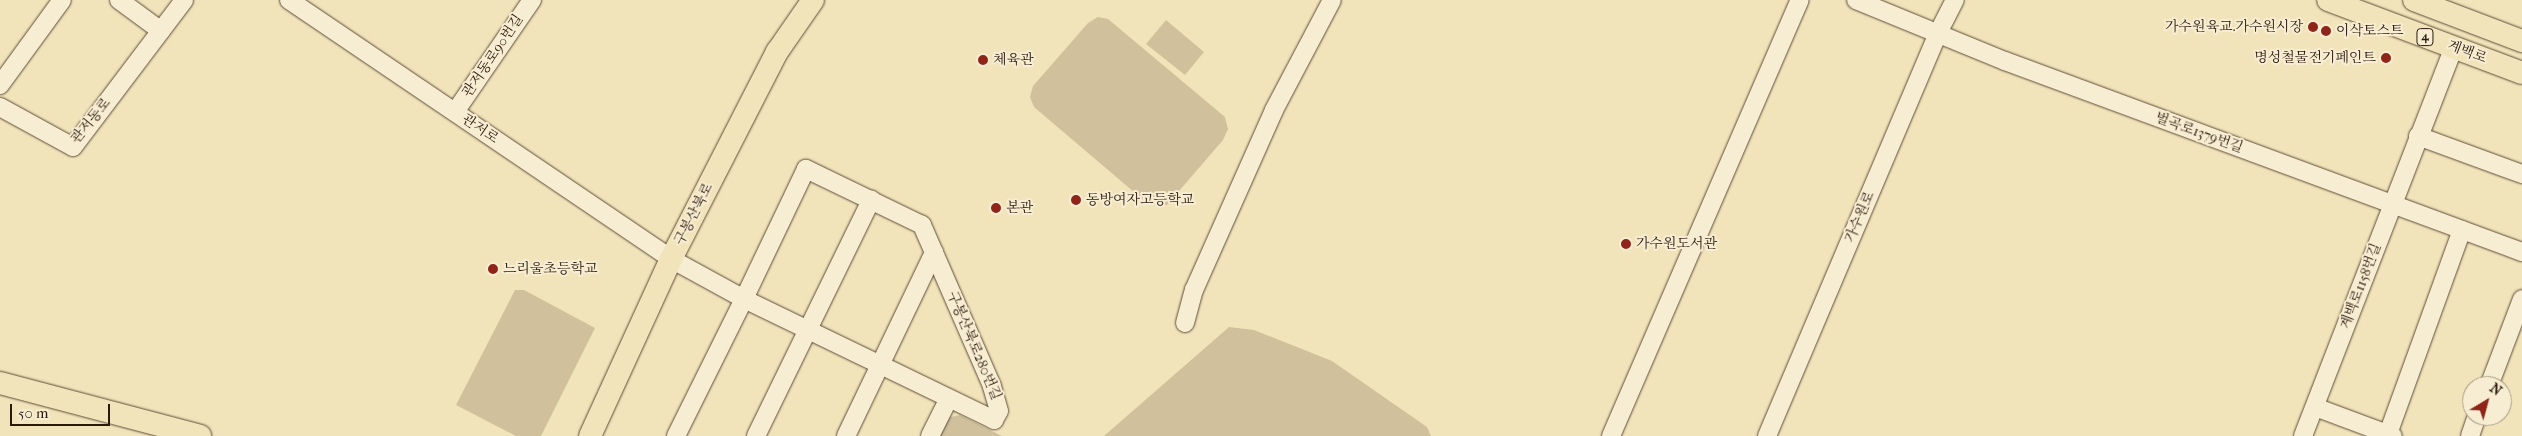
<!DOCTYPE html>
<html>
<head>
<meta charset="utf-8">
<style>
	body { margin:0 }
	#map { position:relative; width:2522px; height:436px; overflow:hidden; background:#f2e4ba; font-family:"IM FELL French Canon","Noto Serif KR",serif }
	div>[style] { position:absolute }
	[style*='--x'] { left:calc(var(--x)*1px); top:calc(var(--y)*1px); width:calc(var(--w)*1px); rotate:calc(var(--a)*1deg) }
	.green>* { inset:0; background:#d0c19c }
	.roads { filter:drop-shadow(0 0 1px #5d4c38) drop-shadow(0 0 1px #5d4c38) }
	.minor>* { height:18px; margin:-9px; padding:0 9px; transform-origin:9px; border-radius:9px; background:#f7edd2 }
	.major>* { height:22px; margin:-11px; padding:0 11px; transform-origin:11px; border-radius:11px; background:#f2e4ba }
	.dots>* { width:14px; height:14px; translate:-50% -50%; box-sizing:border-box; border:2px solid #f7edd2; border-radius:50% }
	span { translate:-50% -50%; white-space:nowrap; text-align:center; line-height:1.15; -webkit-text-stroke:4px #f7edd2; paint-order:stroke }
	.shield-label span { padding:1px 4px; background:#f7edd2; border:1px solid; border-radius:4px; -webkit-text-stroke-width:0 }
	.shield-label { font-size:12px; color:#2b190c; font-weight:700 }
	.poi-label { font-size:14px; color:#2b190c }
	.right { translate:-100% -50%; text-align:right }
	.left { translate:0 -50%; text-align:left }
	.street-label { font-size:14px; color:#2b190c }
	.north { position:absolute; left:2462px; top:376px; width:50px; height:50px; box-sizing:border-box; background:#f7edd2; border:1px solid #a59883; border-radius:50%; rotate:37deg; font-size:14px; font-weight:700; line-height:20px; text-align:center; color:#2b190c }
	.north::after { content:''; display:block; margin:auto; width:18px; height:22px; background:#8f2418; clip-path:polygon(50% 0,100% 100%,50% 72%,0 100%) }
	.scale { position:absolute; left:10px; top:404px; width:100px; height:22px; box-sizing:border-box; border:2px solid #2b190c; border-top:0; padding-left:6px; font-size:15px; line-height:18px; white-space:nowrap; color:#2b190c; -webkit-text-stroke:4px #f7edd2; paint-order:stroke }
</style>
</head>
<body>
<div id="map">
	<div class="green">
		<div style="clip-path:polygon(1098px 17px,1108px 19px,1225px 117px,1228px 129px,1223px 140px,1167px 205px,1148px 204px,1034px 107px,1030px 97px,1033px 86px,1088px 23px)"></div>
		<div style="clip-path:polygon(1166px 20px,1204px 52px,1185px 75px,1146px 44px)"></div>
		<div style="clip-path:polygon(515px 290px,524px 290px,595px 328px,541px 436px,516px 436px,456px 405px)"></div>
		<div style="clip-path:polygon(1229px 327px,1254px 330px,1332px 361px,1427px 427px,1431px 436px,1104px 436px)"></div>
		<div style="clip-path:polygon(960px 415px,1002px 436px,939px 436px,947px 418px)"></div>
	</div>
	<div class="roads">
		<div class="minor">
			<div style="--x:119;--y:0;--w:52;--a:36.4"></div>
			<div style="--x:289;--y:0;--w:462;--a:34.1"></div>
			<div style="--x:671;--y:259;--w:83;--a:28.7"></div>
			<div style="--x:744;--y:299;--w:278;--a:25.8"></div>
			<div style="--x:994;--y:420;--w:10;--a:-61"></div>
			<div style="--x:999;--y:411;--w:26;--a:-106"></div>
			<div style="--x:992;--y:386;--w:176;--a:-113.5"></div>
			<div style="--x:922;--y:225;--w:129;--a:-154.2"></div>
			<div style="--x:806;--y:169;--w:144;--a:115.5"></div>
			<div style="--x:744;--y:299;--w:153;--a:116.4"></div>
			<div style="--x:1856;--y:0;--w:161;--a:22.3"></div>
			<div style="--x:2005;--y:61;--w:551;--a:20.28"></div>
			<div style="--x:0;--y:85;--w:105;--a:-53.9"></div>
			<div style="--x:0;--y:107;--w:83;--a:28.7"></div>
			<div style="--x:73;--y:147;--w:184;--a:-52.9"></div>
			<div style="--x:455;--y:112;--w:136;--a:-55.5"></div>
			<div style="--x:2418;--y:136;--w:111;--a:20.1"></div>
			<div style="--x:1185;--y:323;--w:34;--a:-75"></div>
			<div style="--x:1194;--y:290;--w:197;--a:-66"></div>
			<div style="--x:1274;--y:110;--w:124;--a:-62.2"></div>
			<div style="--x:2489;--y:386;--w:93;--a:-69.2"></div>
			<div style="--x:2315;--y:407;--w:83;--a:20.4"></div>
			<div style="--x:2388;--y:434;--w:217;--a:-70.1"></div>
			<div style="--x:756;--y:436;--w:263;--a:-64"></div>
			<div style="--x:846;--y:436;--w:204;--a:-64.4"></div>
			<div style="--x:930;--y:436;--w:42;--a:-63.4"></div>
			<div style="--x:1611;--y:436;--w:475;--a:-66.6"></div>
			<div style="--x:1767;--y:436;--w:436;--a:-67"></div>
			<div style="--x:1937;--y:35;--w:39;--a:-63"></div>
			<div style="--x:2303;--y:436;--w:417;--a:-68.8"></div>
			<div style="--x:2470;--y:436;--w:21;--a:-71"></div>
		</div>
		<div class="major">
			<div style="--x:2328;--y:0;--w:207;--a:20.6"></div>
			<div style="--x:2414;--y:0;--w:116;--a:20.8"></div>
			<div style="--x:0;--y:383;--w:207;--a:14.8"></div>
			<div style="--x:590;--y:436;--w:195;--a:-65.4"></div>
			<div style="--x:671;--y:259;--w:233;--a:-62.9"></div>
			<div style="--x:777;--y:52;--w:63;--a:-55.3"></div>
		</div>
	</div>
	<div class="dots">
		<div style="left:2313px;top:27px;background:#8f2418"></div>
		<div style="left:2326px;top:31px;background:#8f2418"></div>
		<div style="left:2386px;top:58px;background:#8f2418"></div>
		<div style="left:983px;top:60px;background:#8f2418"></div>
		<div style="left:1076px;top:200px;background:#8f2418"></div>
		<div style="left:996px;top:208px;background:#8f2418"></div>
		<div style="left:1626px;top:244px;background:#8f2418"></div>
		<div style="left:493px;top:269px;background:#8f2418"></div>
	</div>
	<div class="shield-label">
		<span style="left:2425px;top:37px">4</span>
	</div>
	<div class="poi-label">
		<span class="right" style="left:2303px;top:27px">가수원육교.가수원시장</span>
		<span class="left" style="left:2336px;top:31px">이삭토스트</span>
		<span class="right" style="left:2376px;top:58px">명성철물전기페인트</span>
		<span class="left" style="left:993px;top:60px">체육관</span>
		<span class="left" style="left:1086px;top:200px">동방여자고등학교</span>
		<span class="left" style="left:1006px;top:208px">본관</span>
		<span class="left" style="left:1636px;top:244px">가수원도서관</span>
		<span class="left" style="left:503px;top:269px">느리울초등학교</span>
	</div>
	<div class="street-label">
		<span style="left:2467px;top:52px;rotate:21deg">계백로</span>
		<span style="left:493px;top:56px;rotate:-56deg">관저동로90번길</span>
		<span style="left:91px;top:121px;rotate:-51deg">관저동로</span>
		<span style="left:480px;top:129px;rotate:34deg">관저로</span>
		<span style="left:2199px;top:133px;rotate:20deg">벌곡로1379번길</span>
		<span style="left:694px;top:214px;rotate:-63deg">구봉산북로</span>
		<span style="left:1860px;top:217px;rotate:-67deg">가수원로</span>
		<span style="left:2361px;top:286px;rotate:-69deg">계백로1158번길</span>
		<span style="left:974px;top:346px;rotate:67deg">구봉산북로280번길</span>
	</div>
	<div class="north">N</div>
	<div class="scale">50 m</div>
</div>
</body>
</html>
